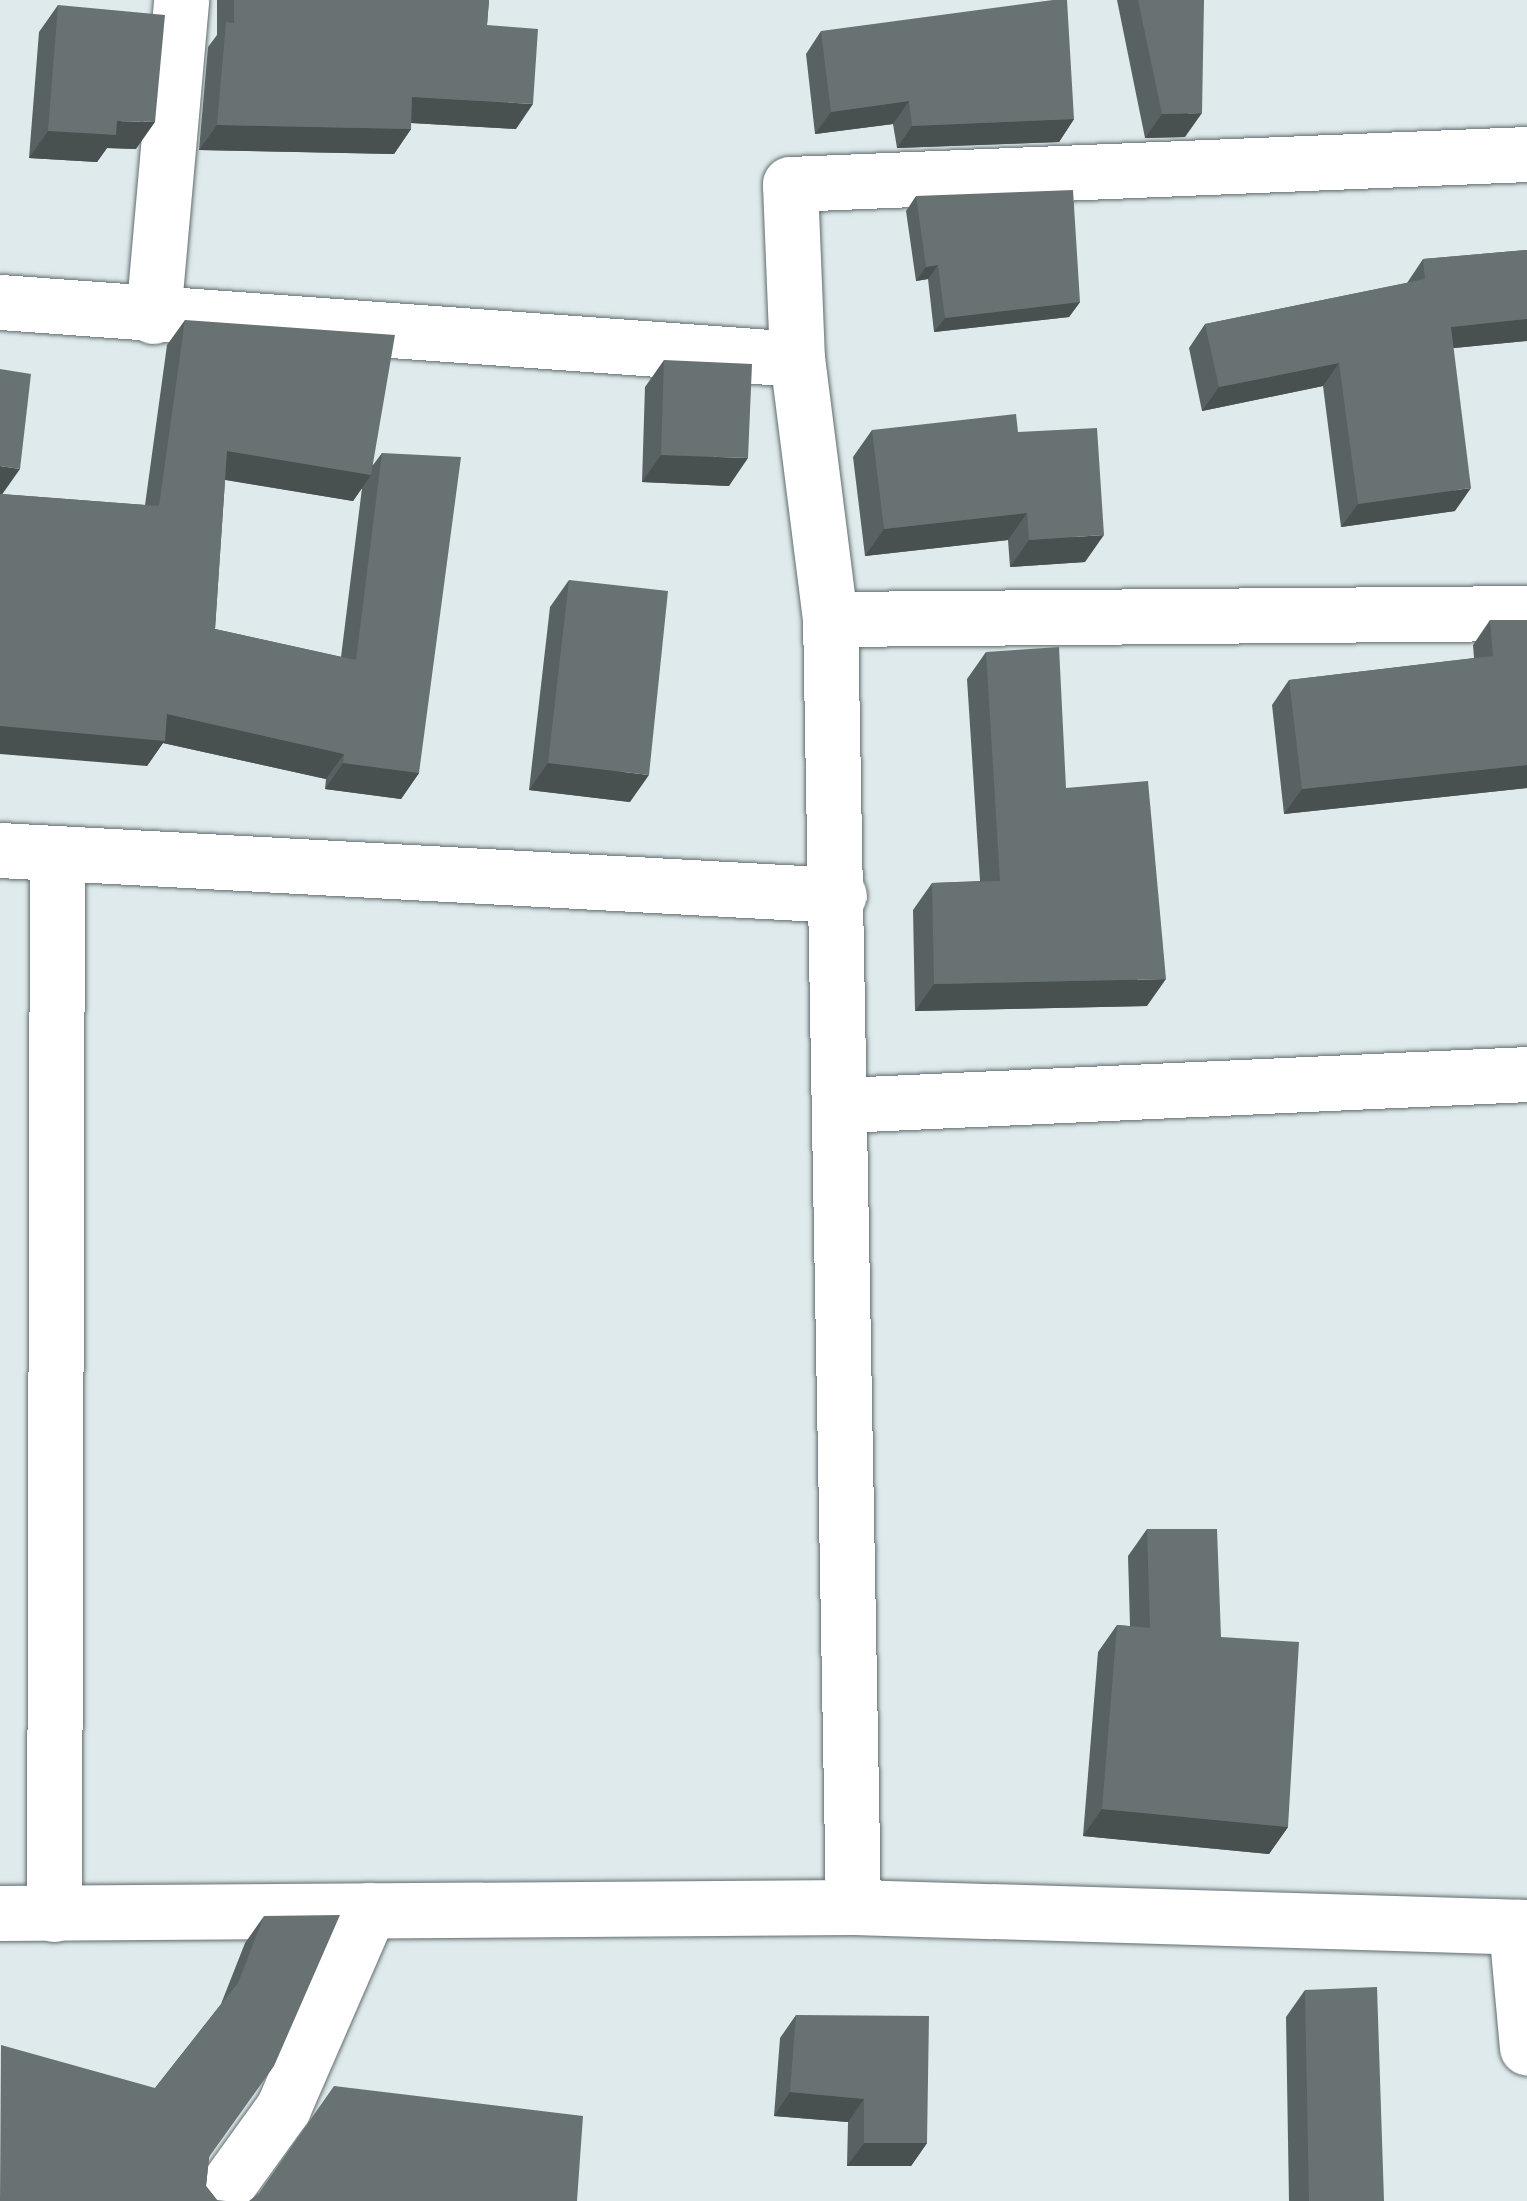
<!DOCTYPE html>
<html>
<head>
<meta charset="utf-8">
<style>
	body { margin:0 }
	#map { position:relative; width:1527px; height:2201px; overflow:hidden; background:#dfeaec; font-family:Karla,sans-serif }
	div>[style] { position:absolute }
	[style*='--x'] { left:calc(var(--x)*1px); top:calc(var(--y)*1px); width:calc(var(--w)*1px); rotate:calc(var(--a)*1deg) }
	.roads { filter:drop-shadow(0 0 2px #626c6e) drop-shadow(0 0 2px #626c6e) }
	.minor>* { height:55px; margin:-27.5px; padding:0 27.5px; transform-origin:27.5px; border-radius:27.5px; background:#fff }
	.wall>* { inset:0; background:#596263 }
	.shaded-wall>* { inset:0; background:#495050 }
	.building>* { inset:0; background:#687273 }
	span { translate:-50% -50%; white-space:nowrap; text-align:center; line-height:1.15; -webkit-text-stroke:8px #dfeaec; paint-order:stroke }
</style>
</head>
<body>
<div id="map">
	<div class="roads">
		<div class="minor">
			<div style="--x:0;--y:302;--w:799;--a:4.09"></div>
			<div style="--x:153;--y:316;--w:317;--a:-84.9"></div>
			<div style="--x:830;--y:619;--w:697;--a:-0.49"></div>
			<div style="--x:0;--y:850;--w:840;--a:3.07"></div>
			<div style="--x:843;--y:1105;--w:685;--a:-2.59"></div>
			<div style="--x:853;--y:1907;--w:1288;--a:-91.02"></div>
			<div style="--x:830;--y:619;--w:262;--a:-97.2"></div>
			<div style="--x:797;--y:359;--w:175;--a:-92.3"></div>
			<div style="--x:790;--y:184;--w:738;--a:-2.33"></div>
			<div style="--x:0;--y:1913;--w:853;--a:-0.4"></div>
			<div style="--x:853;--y:1907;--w:674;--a:1.7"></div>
			<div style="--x:54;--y:1914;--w:1061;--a:-89.84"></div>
			<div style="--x:1516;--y:1927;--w:121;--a:84.8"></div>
			<div style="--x:216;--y:2201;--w:115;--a:-54.2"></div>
			<div style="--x:283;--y:2108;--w:216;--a:-66.5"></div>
		</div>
	</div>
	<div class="wall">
		<div style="clip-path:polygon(217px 0,489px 0,487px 25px,516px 129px,411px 123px,411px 129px,394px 154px,199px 150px,208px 47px,217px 35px)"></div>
		<div style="clip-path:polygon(1117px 0,1204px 0,1185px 137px,1145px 138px)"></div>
		<div style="clip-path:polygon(58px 5px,136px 149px,107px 148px,97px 162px,29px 158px,39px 32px)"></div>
		<div style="clip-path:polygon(821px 31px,1074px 119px,1059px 142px,897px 148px,893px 124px,815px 134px,806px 54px)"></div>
		<div style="clip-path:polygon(916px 196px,1080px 302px,1069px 317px,934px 332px,928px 279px,916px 281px,906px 211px)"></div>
		<div style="clip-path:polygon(1527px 250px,1527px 341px,1453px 348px,1455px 511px,1341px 527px,1323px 386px,1202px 411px,1189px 348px,1205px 324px,1407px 283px,1423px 259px)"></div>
		<div style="clip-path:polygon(evenodd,185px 320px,373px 465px,382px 453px,419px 773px,401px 799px,325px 789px,326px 779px,163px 743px,147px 766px,2px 494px,145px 505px,167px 345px,185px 320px,225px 480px,353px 501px,362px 488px,341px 657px,215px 629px,225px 480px)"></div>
		<div style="clip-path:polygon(664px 360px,729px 486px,642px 482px,645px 387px)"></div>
		<div style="clip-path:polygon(872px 430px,1018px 432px,1085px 562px,1010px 567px,1008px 540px,865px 556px,853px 457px)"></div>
		<div style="clip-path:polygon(569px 580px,630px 802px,529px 790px,550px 607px)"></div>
		<div style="clip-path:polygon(1490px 620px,1527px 620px,1527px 788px,1284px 814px,1272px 705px,1289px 680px,1474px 658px,1473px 645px)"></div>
		<div style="clip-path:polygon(986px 652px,1066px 788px,1147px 1006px,915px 1011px,913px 910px,932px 883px,980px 881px,967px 679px)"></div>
		<div style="clip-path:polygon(1147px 1529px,1221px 1637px,1288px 1827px,1269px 1854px,1083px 1836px,1098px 1652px,1117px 1625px,1130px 1626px,1128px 1556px)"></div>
		<div style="clip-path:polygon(264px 1916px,209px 2158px,206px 2186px,217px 2200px,0 2201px,155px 2088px,221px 2004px,245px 1943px)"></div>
		<div style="clip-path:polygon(1305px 1990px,1384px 2201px,1289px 2201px,1286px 2017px)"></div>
		<div style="clip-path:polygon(796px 2015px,927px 2143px,911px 2166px,847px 2166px,848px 2122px,774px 2116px,780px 2038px)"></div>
	</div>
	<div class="shaded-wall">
		<div style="clip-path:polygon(412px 97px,533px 104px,516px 129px,394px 122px)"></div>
		<div style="clip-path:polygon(909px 101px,893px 124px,815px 134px,831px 112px)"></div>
		<div style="clip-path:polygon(1202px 113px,1185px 137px,1145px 138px,1162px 114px)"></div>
		<div style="clip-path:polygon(1074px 119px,1059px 142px,897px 148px,912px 126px)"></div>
		<div style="clip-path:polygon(117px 121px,155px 122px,136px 149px,107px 148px,97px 162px,29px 158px,48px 131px)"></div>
		<div style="clip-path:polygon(217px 125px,411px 129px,394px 154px,199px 150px)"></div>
		<div style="clip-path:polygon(938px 265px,928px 279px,916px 281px,926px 267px)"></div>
		<div style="clip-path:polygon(1080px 302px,1069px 317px,934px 332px,945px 318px)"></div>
		<div style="clip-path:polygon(1527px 319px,1527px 341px,1434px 350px,1451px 327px)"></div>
		<div style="clip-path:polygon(1339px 363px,1323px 386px,1202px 411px,1219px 387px)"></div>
		<div style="clip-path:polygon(227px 451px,371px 475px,353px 501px,209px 477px)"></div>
		<div style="clip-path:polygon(661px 455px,748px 458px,729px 486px,642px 482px)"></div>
		<div style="clip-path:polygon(0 466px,20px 469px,1px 496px,0 496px)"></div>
		<div style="clip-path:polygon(1471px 488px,1455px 511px,1341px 527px,1358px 504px)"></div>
		<div style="clip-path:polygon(1027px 513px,1008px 540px,865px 556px,884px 529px)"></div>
		<div style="clip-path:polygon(1104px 535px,1085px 562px,1010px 567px,1029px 540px)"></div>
		<div style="clip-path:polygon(167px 714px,344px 754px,326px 779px,163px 743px,147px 766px,0 754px,0 726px)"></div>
		<div style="clip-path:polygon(343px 763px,419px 773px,401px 799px,325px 789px)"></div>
		<div style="clip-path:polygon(548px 763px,649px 775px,630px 802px,529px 790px)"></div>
		<div style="clip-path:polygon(1527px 765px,1527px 788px,1284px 814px,1302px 789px)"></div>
		<div style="clip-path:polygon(1166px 979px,1147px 1006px,915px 1011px,934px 984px)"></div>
		<div style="clip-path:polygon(1102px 1809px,1288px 1827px,1269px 1854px,1083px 1836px)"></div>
		<div style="clip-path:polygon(790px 2092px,864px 2099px,848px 2122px,774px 2116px)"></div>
		<div style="clip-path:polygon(864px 2143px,927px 2143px,911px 2166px,847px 2166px)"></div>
	</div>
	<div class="building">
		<div style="clip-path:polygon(234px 0,489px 0,487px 25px,538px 29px,533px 104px,412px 97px,411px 129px,217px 125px,226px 22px,234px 23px)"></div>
		<div style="clip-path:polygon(1053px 0,1067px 0,1074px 119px,912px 126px,909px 101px,831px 112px,821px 31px)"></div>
		<div style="clip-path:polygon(1138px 0,1204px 0,1202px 113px,1162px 114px)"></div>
		<div style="clip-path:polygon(58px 5px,165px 15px,155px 122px,117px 121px,116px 135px,48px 131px)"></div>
		<div style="clip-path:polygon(1073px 190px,1080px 302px,945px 318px,938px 265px,926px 267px,916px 196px)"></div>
		<div style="clip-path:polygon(1527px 250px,1527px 319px,1451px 327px,1471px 488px,1358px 504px,1339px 363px,1219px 387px,1205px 324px,1425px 279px,1423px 259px)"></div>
		<div style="clip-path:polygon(185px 320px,395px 335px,371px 475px,227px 451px,215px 629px,356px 660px,382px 453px,461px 457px,419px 773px,343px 763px,344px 754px,167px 714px,165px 741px,0 726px,0 494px,159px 506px)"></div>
		<div style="clip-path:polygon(664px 360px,752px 364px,748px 458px,661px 455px)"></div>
		<div style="clip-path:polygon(0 369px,31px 374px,20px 469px,0 466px)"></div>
		<div style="clip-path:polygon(1016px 414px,1018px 432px,1097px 428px,1104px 535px,1029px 540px,1027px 513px,884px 529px,872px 430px)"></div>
		<div style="clip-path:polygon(569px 580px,668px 591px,649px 775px,548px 763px)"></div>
		<div style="clip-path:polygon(1490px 620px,1527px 620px,1527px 765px,1302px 789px,1289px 680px,1493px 656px)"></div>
		<div style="clip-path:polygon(1059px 647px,1066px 788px,1148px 781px,1166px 979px,934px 984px,932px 883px,1000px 881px,986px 652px)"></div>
		<div style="clip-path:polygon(1147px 1529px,1217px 1529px,1221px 1637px,1299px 1642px,1288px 1827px,1102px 1809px,1117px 1625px,1150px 1628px)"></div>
		<div style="clip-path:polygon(340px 1915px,274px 2066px,209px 2157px,206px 2186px,217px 2200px,226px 2201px,0 2201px,1px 2045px,155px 2088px,238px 1983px,264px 1916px)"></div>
		<div style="clip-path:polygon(1377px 1987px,1384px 2201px,1309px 2201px,1305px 1990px)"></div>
		<div style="clip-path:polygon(796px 2015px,929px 2016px,927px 2143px,864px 2143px,864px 2099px,790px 2092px)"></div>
		<div style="clip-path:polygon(334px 2086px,583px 2116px,577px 2201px,249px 2201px,259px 2193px)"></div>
	</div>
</div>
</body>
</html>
